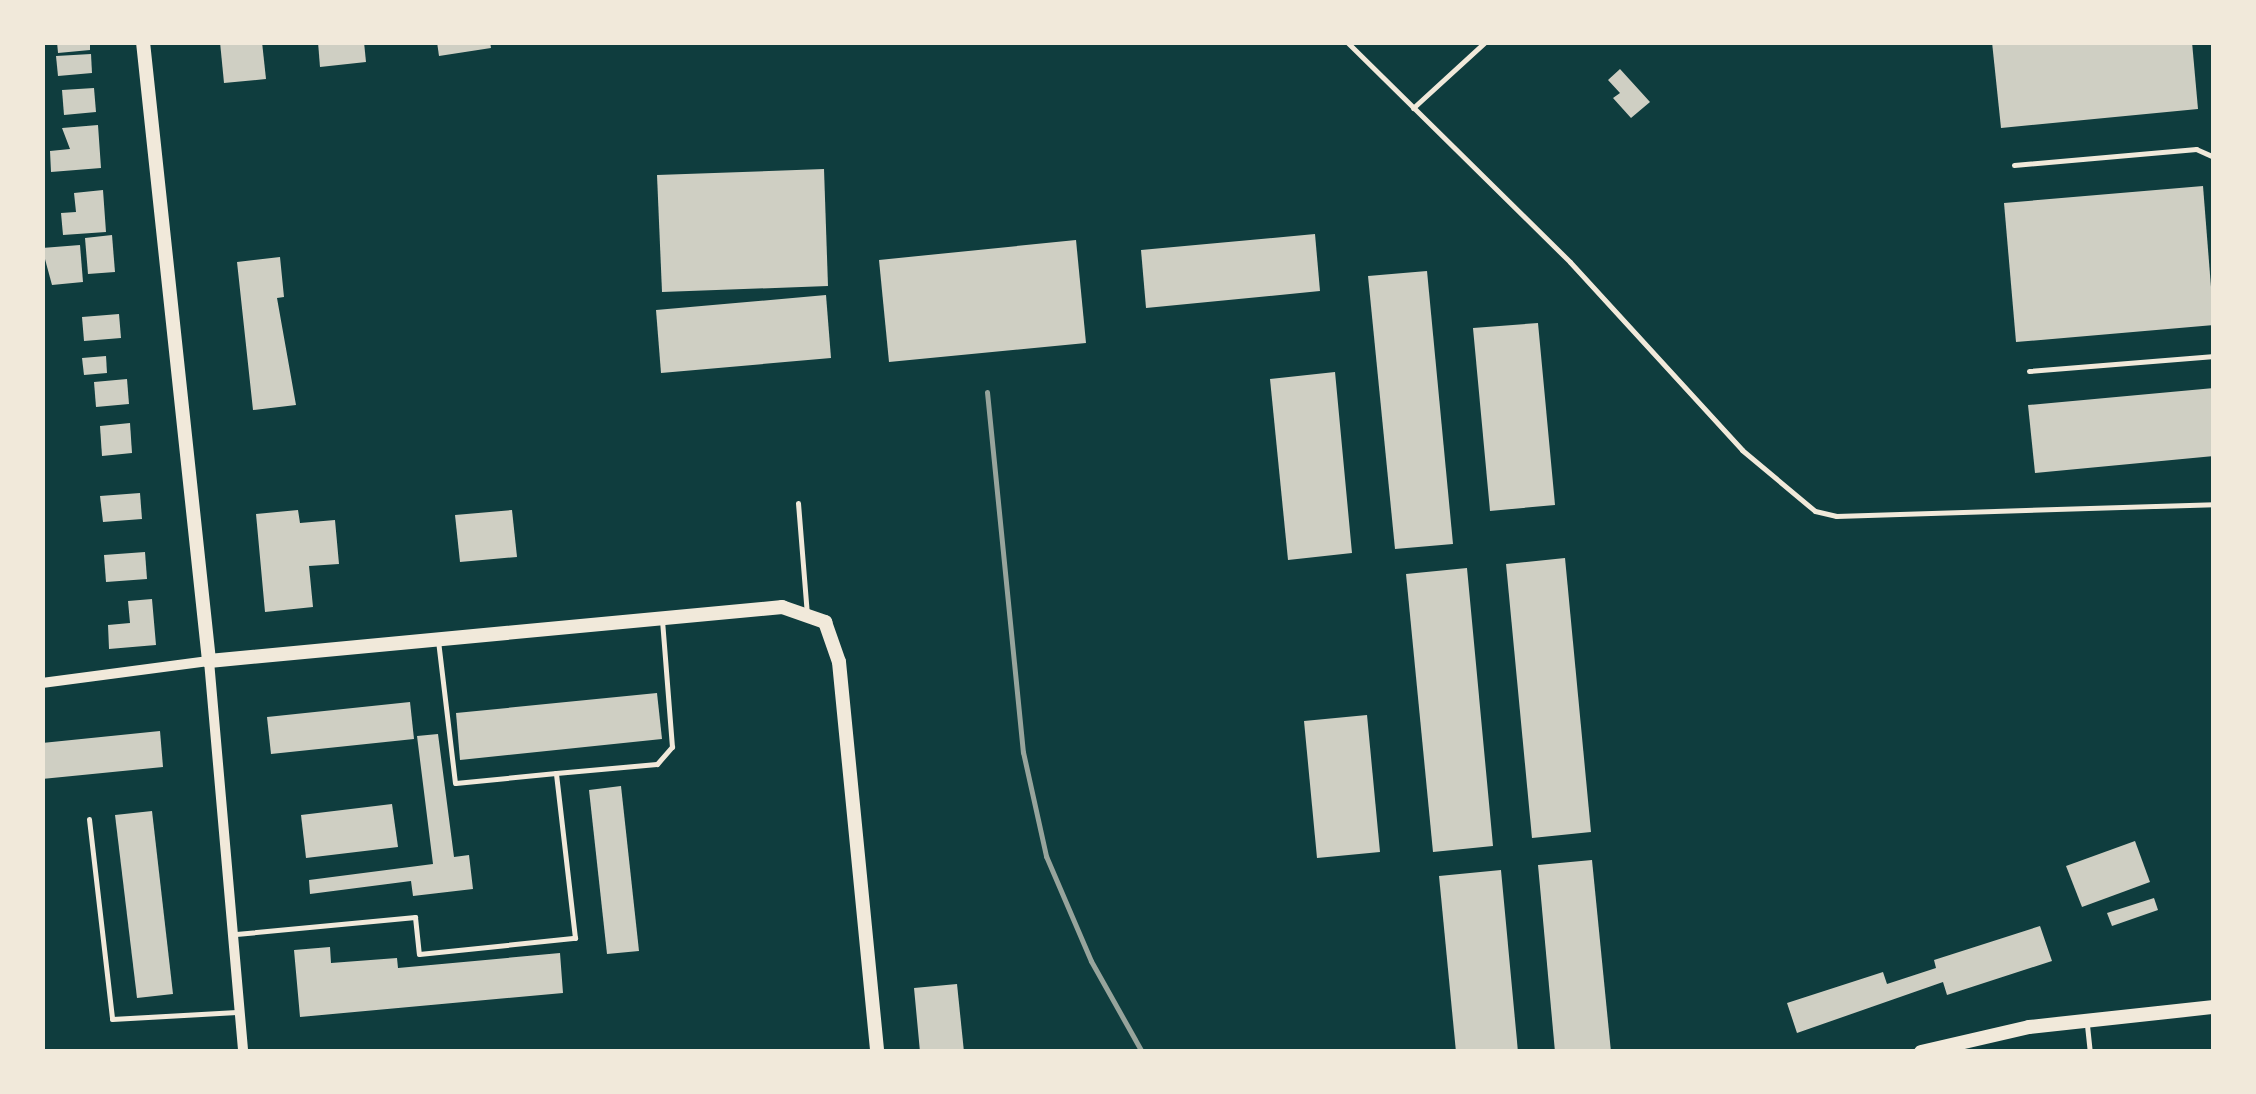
<!DOCTYPE html>
<html>
<head>
<meta charset="utf-8">
<style>
	body { margin:0 }
	#map { position:relative; width:2256px; height:1094px; overflow:hidden; background:#0f3d3e; font-family:Ubuntu,sans-serif }
	div>[style] { position:absolute }
	[style*='--x'] { left:calc(var(--x)*1px); top:calc(var(--y)*1px); width:calc(var(--w)*1px); rotate:calc(var(--a)*1deg) }
	.building>* { inset:0; background:#cfcfc3 }
	.service>* { height:5px; margin:-2.5px; padding:0 2.5px; transform-origin:2.5px; border-radius:2.5px; background:#f1e9da }
	.minor>* { height:10px; margin:-5px; padding:0 5px; transform-origin:5px; border-radius:5px; background:#f1e9da }
	.tertiary>* { height:14px; margin:-7px; padding:0 7px; transform-origin:7px; border-radius:7px; background:#f1e9da }
	.rail>* { height:5px; margin:-2.5px; padding:0 2.5px; transform-origin:2.5px; border-radius:2.5px; background:#97a49c }
	span { translate:-50% -50%; white-space:nowrap; text-align:center; line-height:1.15; -webkit-text-stroke:10px #f1e9da; paint-order:stroke }
	.frame { position:absolute; inset:0; border:45px solid #f1e9da; pointer-events:none }
</style>
</head>
<body>
<div id="map">
	<div class="building">
		<div style="clip-path:polygon(57px 42px,90px 42px,90px 50px,58px 53px)"></div>
		<div style="clip-path:polygon(220px 42px,262px 42px,266px 79px,224px 83px)"></div>
		<div style="clip-path:polygon(318px 42px,364px 42px,366px 62px,320px 67px)"></div>
		<div style="clip-path:polygon(437px 42px,490px 42px,491px 48px,439px 56px)"></div>
		<div style="clip-path:polygon(1992px 42px,2192px 42px,2198px 109px,2001px 128px)"></div>
		<div style="clip-path:polygon(91px 54px,92px 73px,58px 76px,56px 56px)"></div>
		<div style="clip-path:polygon(1620px 69px,1650px 102px,1631px 118px,1613px 98px,1620px 93px,1608px 80px)"></div>
		<div style="clip-path:polygon(94px 88px,96px 112px,64px 115px,62px 90px)"></div>
		<div style="clip-path:polygon(98px 125px,101px 168px,51px 172px,50px 151px,70px 149px,62px 128px)"></div>
		<div style="clip-path:polygon(824px 169px,828px 286px,662px 292px,657px 175px)"></div>
		<div style="clip-path:polygon(2203px 186px,2214px 325px,2016px 342px,2004px 203px)"></div>
		<div style="clip-path:polygon(103px 190px,106px 232px,63px 235px,61px 213px,76px 212px,74px 193px)"></div>
		<div style="clip-path:polygon(1315px 234px,1320px 291px,1146px 308px,1141px 250px)"></div>
		<div style="clip-path:polygon(112px 235px,115px 272px,88px 274px,85px 238px)"></div>
		<div style="clip-path:polygon(1076px 240px,1086px 343px,889px 362px,879px 260px)"></div>
		<div style="clip-path:polygon(80px 245px,83px 282px,52px 285px,42px 248px)"></div>
		<div style="clip-path:polygon(280px 257px,284px 297px,277px 298px,296px 405px,253px 410px,237px 262px)"></div>
		<div style="clip-path:polygon(1427px 271px,1453px 544px,1395px 549px,1368px 276px)"></div>
		<div style="clip-path:polygon(826px 295px,831px 358px,661px 373px,656px 310px)"></div>
		<div style="clip-path:polygon(119px 314px,121px 338px,84px 341px,82px 317px)"></div>
		<div style="clip-path:polygon(1538px 323px,1555px 505px,1490px 511px,1473px 328px)"></div>
		<div style="clip-path:polygon(106px 356px,107px 373px,84px 375px,82px 358px)"></div>
		<div style="clip-path:polygon(1335px 372px,1352px 553px,1288px 560px,1270px 379px)"></div>
		<div style="clip-path:polygon(127px 379px,129px 404px,96px 407px,94px 382px)"></div>
		<div style="clip-path:polygon(2214px 388px,2214px 456px,2035px 473px,2028px 405px)"></div>
		<div style="clip-path:polygon(130px 423px,132px 453px,102px 456px,100px 426px)"></div>
		<div style="clip-path:polygon(140px 493px,142px 519px,103px 522px,100px 496px)"></div>
		<div style="clip-path:polygon(298px 510px,300px 523px,335px 520px,339px 564px,309px 566px,313px 607px,265px 612px,256px 514px)"></div>
		<div style="clip-path:polygon(512px 510px,517px 557px,460px 562px,455px 515px)"></div>
		<div style="clip-path:polygon(145px 552px,147px 579px,106px 582px,104px 555px)"></div>
		<div style="clip-path:polygon(1565px 558px,1591px 832px,1532px 838px,1506px 564px)"></div>
		<div style="clip-path:polygon(1467px 568px,1493px 846px,1433px 852px,1406px 574px)"></div>
		<div style="clip-path:polygon(152px 599px,156px 645px,109px 649px,108px 625px,130px 623px,128px 601px)"></div>
		<div style="clip-path:polygon(657px 693px,662px 739px,460px 760px,456px 713px)"></div>
		<div style="clip-path:polygon(410px 702px,414px 739px,271px 754px,267px 717px)"></div>
		<div style="clip-path:polygon(1367px 715px,1380px 852px,1317px 858px,1304px 721px)"></div>
		<div style="clip-path:polygon(160px 731px,163px 767px,42px 779px,42px 743px)"></div>
		<div style="clip-path:polygon(438px 734px,454px 857px,469px 855px,473px 889px,413px 896px,411px 881px,310px 894px,309px 880px,433px 864px,417px 736px)"></div>
		<div style="clip-path:polygon(621px 786px,639px 951px,607px 954px,589px 790px)"></div>
		<div style="clip-path:polygon(392px 804px,398px 847px,306px 858px,301px 815px)"></div>
		<div style="clip-path:polygon(152px 811px,173px 994px,137px 998px,115px 815px)"></div>
		<div style="clip-path:polygon(2135px 841px,2150px 882px,2082px 907px,2066px 866px)"></div>
		<div style="clip-path:polygon(1592px 860px,1611px 1052px,1555px 1052px,1538px 865px)"></div>
		<div style="clip-path:polygon(1501px 870px,1518px 1052px,1456px 1052px,1439px 876px)"></div>
		<div style="clip-path:polygon(2154px 898px,2158px 910px,2112px 926px,2107px 913px)"></div>
		<div style="clip-path:polygon(2040px 926px,2052px 961px,1947px 995px,1943px 982px,1797px 1033px,1787px 1003px,1883px 972px,1887px 984px,1936px 968px,1934px 960px)"></div>
		<div style="clip-path:polygon(330px 947px,331px 963px,397px 958px,398px 968px,560px 953px,563px 993px,300px 1017px,294px 950px)"></div>
		<div style="clip-path:polygon(957px 984px,964px 1052px,920px 1052px,914px 988px)"></div>
	</div>
	<div class="service">
		<div style="--x:1347;--y:42;--w:313;--a:44.6"></div>
		<div style="--x:1570;--y:262;--w:255;--a:47.5"></div>
		<div style="--x:1742;--y:450;--w:95;--a:39.9"></div>
		<div style="--x:1815;--y:511;--w:22;--a:13"></div>
		<div style="--x:1836;--y:516;--w:378;--a:-1.8"></div>
		<div style="--x:1413;--y:108;--w:98;--a:-42.5"></div>
		<div style="--x:2014;--y:165;--w:183;--a:-5"></div>
		<div style="--x:2196;--y:149;--w:20;--a:24"></div>
		<div style="--x:2029;--y:371;--w:186;--a:-4.6"></div>
		<div style="--x:798;--y:503;--w:112;--a:85.4"></div>
		<div style="--x:556;--y:773;--w:101;--a:-5.1"></div>
		<div style="--x:657;--y:764;--w:23;--a:-49"></div>
		<div style="--x:672;--y:747;--w:127;--a:-94.5"></div>
		<div style="--x:89;--y:819;--w:201;--a:83.4"></div>
		<div style="--x:112;--y:1019;--w:125;--a:-3.2"></div>
		<div style="--x:236;--y:934;--w:180;--a:-5.4"></div>
		<div style="--x:415;--y:917;--w:37;--a:84"></div>
		<div style="--x:419;--y:954;--w:157;--a:-5.9"></div>
		<div style="--x:575;--y:938;--w:166;--a:-96.6"></div>
		<div style="--x:556;--y:773;--w:101;--a:174.3"></div>
		<div style="--x:455;--y:783;--w:143;--a:-96.8"></div>
		<div style="--x:2087;--y:1025;--w:27;--a:84"></div>
	</div>
	<div class="minor">
		<div style="--x:42;--y:683;--w:168;--a:-7.5"></div>
		<div style="--x:209;--y:661;--w:392;--a:85"></div>
	</div>
	<div class="tertiary">
		<div style="--x:143;--y:42;--w:623;--a:83.91"></div>
		<div style="--x:209;--y:661;--w:576;--a:-5.38"></div>
		<div style="--x:782;--y:607;--w:46;--a:19.2"></div>
		<div style="--x:825;--y:622;--w:42;--a:70.7"></div>
		<div style="--x:839;--y:662;--w:392;--a:84.4"></div>
		<div style="--x:1921;--y:1052;--w:111;--a:-13"></div>
		<div style="--x:2029;--y:1027;--w:186;--a:-6.2"></div>
	</div>
	<div class="rail">
		<div style="--x:987;--y:392;--w:362;--a:84.3"></div>
		<div style="--x:1023;--y:752;--w:107;--a:77.5"></div>
		<div style="--x:1046;--y:856;--w:114;--a:66.8"></div>
		<div style="--x:1091;--y:961;--w:104;--a:60.7"></div>
	</div>
	<div class="frame"></div>
</div>
</body>
</html>
